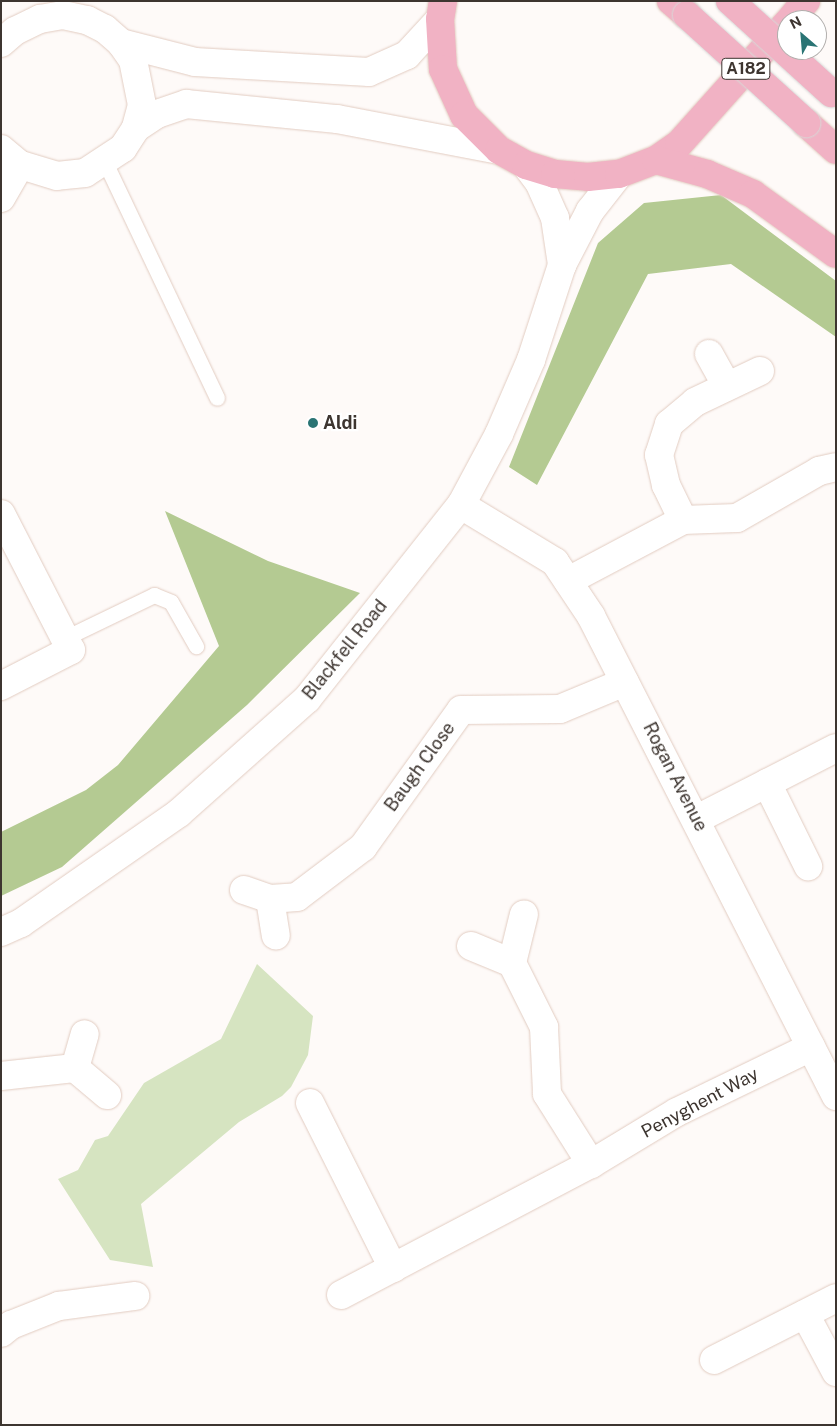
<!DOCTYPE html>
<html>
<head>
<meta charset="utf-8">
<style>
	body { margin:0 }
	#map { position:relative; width:837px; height:1426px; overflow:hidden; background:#fefaf8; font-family:"Public Sans",sans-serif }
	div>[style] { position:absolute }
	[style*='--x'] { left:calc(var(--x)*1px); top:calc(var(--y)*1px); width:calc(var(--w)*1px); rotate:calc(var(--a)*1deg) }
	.green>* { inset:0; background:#d6e4c1 }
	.forest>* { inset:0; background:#b4ca92 }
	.roads { filter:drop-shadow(0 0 1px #e2ccc1) drop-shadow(0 0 1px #e2ccc1) }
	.service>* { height:15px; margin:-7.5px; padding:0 7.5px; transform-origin:7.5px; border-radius:7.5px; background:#fff }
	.minor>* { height:28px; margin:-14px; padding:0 14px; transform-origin:14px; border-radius:14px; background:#fff }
	.primary>* { height:28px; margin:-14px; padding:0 14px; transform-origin:14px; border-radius:14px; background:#f1b2c4 }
	.bridges { filter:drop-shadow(0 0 1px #d8d7d6) drop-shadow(0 0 1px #d8d7d6) }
	.primary-bridge>* { height:28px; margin:-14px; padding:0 14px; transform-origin:14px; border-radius:14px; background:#f1b2c4 }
	.dots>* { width:14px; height:14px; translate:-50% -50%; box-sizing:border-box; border:2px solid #fff; border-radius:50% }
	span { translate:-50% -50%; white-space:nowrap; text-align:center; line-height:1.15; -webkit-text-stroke:4.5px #fff; paint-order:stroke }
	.shield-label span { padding:1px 4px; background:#fff; border:1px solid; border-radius:4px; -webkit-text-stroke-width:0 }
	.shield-label { font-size:16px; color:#3d3530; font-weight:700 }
	.poi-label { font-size:18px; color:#3d3530; font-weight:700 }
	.left { translate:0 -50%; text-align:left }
	.street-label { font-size:18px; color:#3d3530 }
	.frame { position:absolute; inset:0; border:2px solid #3d3530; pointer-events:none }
	.north { position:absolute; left:777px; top:10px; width:50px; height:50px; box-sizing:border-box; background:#fff; border:1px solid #b1aeac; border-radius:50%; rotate:333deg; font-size:14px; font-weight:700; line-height:20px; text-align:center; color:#3d3530 }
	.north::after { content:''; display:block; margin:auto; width:18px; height:22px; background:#2a7474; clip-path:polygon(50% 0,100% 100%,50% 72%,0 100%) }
</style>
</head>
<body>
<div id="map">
	<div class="green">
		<div style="clip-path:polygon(257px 964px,313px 1016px,308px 1055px,291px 1087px,282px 1096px,239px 1122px,141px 1204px,153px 1267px,110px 1260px,58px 1179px,78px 1170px,95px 1140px,108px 1136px,144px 1083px,221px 1039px)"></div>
	</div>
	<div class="forest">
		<div style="clip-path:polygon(721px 195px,836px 281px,836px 337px,731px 264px,648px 274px,537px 485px,509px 467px,598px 243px,644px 203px)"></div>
		<div style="clip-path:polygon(165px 511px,268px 561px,360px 593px,247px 705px,62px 867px,1px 896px,1px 832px,86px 790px,118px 765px,219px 646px)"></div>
	</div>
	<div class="roads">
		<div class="service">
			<div style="--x:105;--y:162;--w:261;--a:64.6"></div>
			<div style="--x:65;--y:638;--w:99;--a:-25.8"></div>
			<div style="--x:154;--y:595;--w:18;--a:22"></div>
			<div style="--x:171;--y:602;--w:51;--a:60.4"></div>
		</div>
		<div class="minor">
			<div style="--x:1;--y:43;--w:18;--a:-41"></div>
			<div style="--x:15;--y:31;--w:28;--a:-26"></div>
			<div style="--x:40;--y:19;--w:23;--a:-10"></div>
			<div style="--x:63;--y:15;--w:25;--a:12"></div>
			<div style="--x:87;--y:20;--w:20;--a:27"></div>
			<div style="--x:105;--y:29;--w:21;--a:41"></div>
			<div style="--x:121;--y:43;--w:21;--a:55"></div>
			<div style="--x:133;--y:60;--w:46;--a:78.7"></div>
			<div style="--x:142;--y:105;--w:24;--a:105"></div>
			<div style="--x:136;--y:128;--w:24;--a:123"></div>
			<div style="--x:123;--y:148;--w:45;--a:146.7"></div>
			<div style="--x:85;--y:173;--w:28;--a:174"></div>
			<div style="--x:57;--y:176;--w:39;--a:-163"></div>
			<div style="--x:20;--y:165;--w:25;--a:-140"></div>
			<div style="--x:121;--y:43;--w:76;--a:14.4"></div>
			<div style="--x:195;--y:62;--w:174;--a:3.3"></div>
			<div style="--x:369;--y:72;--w:42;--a:-24.1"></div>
			<div style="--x:407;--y:55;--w:49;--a:-47.5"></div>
			<div style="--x:136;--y:128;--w:25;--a:-34"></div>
			<div style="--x:157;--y:114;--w:31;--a:-19"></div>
			<div style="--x:186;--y:104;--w:152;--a:5.7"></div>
			<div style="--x:337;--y:119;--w:165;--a:10.8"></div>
			<div style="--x:526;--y:165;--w:21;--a:53"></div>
			<div style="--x:539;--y:182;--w:39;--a:66"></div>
			<div style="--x:555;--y:218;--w:48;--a:81.5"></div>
			<div style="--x:1;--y:198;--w:38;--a:-60"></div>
			<div style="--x:709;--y:354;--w:37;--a:61"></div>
			<div style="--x:461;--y:505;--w:110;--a:31.2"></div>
			<div style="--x:555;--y:562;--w:65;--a:56.3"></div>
			<div style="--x:591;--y:616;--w:539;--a:62.96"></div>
			<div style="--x:1;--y:514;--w:153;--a:62.8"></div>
			<div style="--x:71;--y:650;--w:79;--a:152.8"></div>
			<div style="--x:683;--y:520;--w:39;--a:-116"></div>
			<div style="--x:666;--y:485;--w:31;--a:-103"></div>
			<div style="--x:659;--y:455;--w:33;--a:-72"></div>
			<div style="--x:669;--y:424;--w:34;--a:-40"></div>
			<div style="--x:695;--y:402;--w:72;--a:-25.5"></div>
			<div style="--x:568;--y:581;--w:130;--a:-27.9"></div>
			<div style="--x:683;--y:520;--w:54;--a:-2.1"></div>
			<div style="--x:737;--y:518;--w:95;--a:-29.8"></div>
			<div style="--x:819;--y:471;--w:17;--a:-13"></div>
			<div style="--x:767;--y:783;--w:93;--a:63.7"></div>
			<div style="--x:697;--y:819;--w:156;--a:-27.1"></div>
			<div style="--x:244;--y:890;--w:28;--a:19"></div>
			<div style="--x:270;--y:899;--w:27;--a:-4"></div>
			<div style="--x:297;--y:897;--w:83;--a:-37.1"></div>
			<div style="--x:363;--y:847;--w:168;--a:-54.4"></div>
			<div style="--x:461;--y:710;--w:99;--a:-0.6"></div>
			<div style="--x:560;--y:709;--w:70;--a:-22.6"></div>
			<div style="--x:270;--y:899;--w:37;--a:81"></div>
			<div style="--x:1;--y:932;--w:22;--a:-24"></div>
			<div style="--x:21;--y:923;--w:193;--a:-34.8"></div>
			<div style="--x:179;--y:813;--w:171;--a:-41.7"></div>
			<div style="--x:307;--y:699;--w:248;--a:-51.6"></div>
			<div style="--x:461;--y:505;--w:81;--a:-61.8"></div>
			<div style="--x:499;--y:434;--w:81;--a:-66.6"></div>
			<div style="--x:531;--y:360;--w:100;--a:-71.9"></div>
			<div style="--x:562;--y:265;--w:61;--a:-62.6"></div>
			<div style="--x:590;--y:211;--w:47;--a:-51.9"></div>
			<div style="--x:471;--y:946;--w:44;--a:22.5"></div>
			<div style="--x:512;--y:963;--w:72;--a:63.4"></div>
			<div style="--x:544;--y:1027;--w:67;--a:87.4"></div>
			<div style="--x:547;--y:1094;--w:83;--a:57.8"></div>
			<div style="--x:512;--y:963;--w:50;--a:-76.2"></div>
			<div style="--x:75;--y:1068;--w:35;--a:-74"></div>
			<div style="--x:1;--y:1076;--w:74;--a:-6.2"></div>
			<div style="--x:75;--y:1068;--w:42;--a:40.2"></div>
			<div style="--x:310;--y:1103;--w:185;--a:63.3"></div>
			<div style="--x:341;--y:1295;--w:282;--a:-27.7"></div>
			<div style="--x:591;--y:1164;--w:100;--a:-31.2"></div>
			<div style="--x:677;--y:1112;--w:149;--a:-25.9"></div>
			<div style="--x:805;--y:1314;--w:66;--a:61.9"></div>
			<div style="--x:1;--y:1333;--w:13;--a:-39"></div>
			<div style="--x:11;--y:1325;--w:52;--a:-21.6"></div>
			<div style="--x:59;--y:1306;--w:77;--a:-7.5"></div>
			<div style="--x:714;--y:1360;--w:137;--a:-26.9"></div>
		</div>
		<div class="primary">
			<div style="--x:443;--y:1;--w:18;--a:99"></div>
			<div style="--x:440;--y:19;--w:50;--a:86.6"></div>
			<div style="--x:443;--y:69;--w:51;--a:65.5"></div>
			<div style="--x:464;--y:115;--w:49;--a:45"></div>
			<div style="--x:499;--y:150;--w:31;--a:29"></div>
			<div style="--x:526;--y:165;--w:30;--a:17"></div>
			<div style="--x:555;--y:174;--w:33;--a:5"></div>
			<div style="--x:588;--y:177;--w:31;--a:-6"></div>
			<div style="--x:619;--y:174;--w:40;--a:-21"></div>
			<div style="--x:656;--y:160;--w:28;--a:-35"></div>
			<div style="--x:679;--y:144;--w:162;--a:-48.2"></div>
			<div style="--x:671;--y:1;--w:21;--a:41"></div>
			<div style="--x:790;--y:20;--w:25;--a:-50"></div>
			<div style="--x:806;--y:123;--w:40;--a:42"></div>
			<div style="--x:656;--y:160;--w:53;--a:15.4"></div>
			<div style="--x:707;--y:174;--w:50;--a:23.5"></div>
			<div style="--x:753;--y:194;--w:102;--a:35.9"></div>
		</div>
	</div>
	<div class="bridges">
		<div class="primary-bridge">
			<div style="--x:730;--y:1;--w:137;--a:42.3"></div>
			<div style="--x:687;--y:15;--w:161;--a:42.2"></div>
		</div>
	</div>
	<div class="dots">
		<div style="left:313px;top:423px;background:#2a7474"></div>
	</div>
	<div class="shield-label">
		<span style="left:746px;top:69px">A182</span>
	</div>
	<div class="poi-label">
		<span class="left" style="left:323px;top:423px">Aldi</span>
	</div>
	<div class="street-label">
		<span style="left:345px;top:650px;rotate:-51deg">Blackfell Road</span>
		<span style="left:420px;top:767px;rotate:-54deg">Baugh Close</span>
		<span style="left:675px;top:777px;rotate:63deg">Rogan Avenue</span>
		<span style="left:700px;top:1103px;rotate:-28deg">Penyghent Way</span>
	</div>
	<div class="frame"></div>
	<div class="north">N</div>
</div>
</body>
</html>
